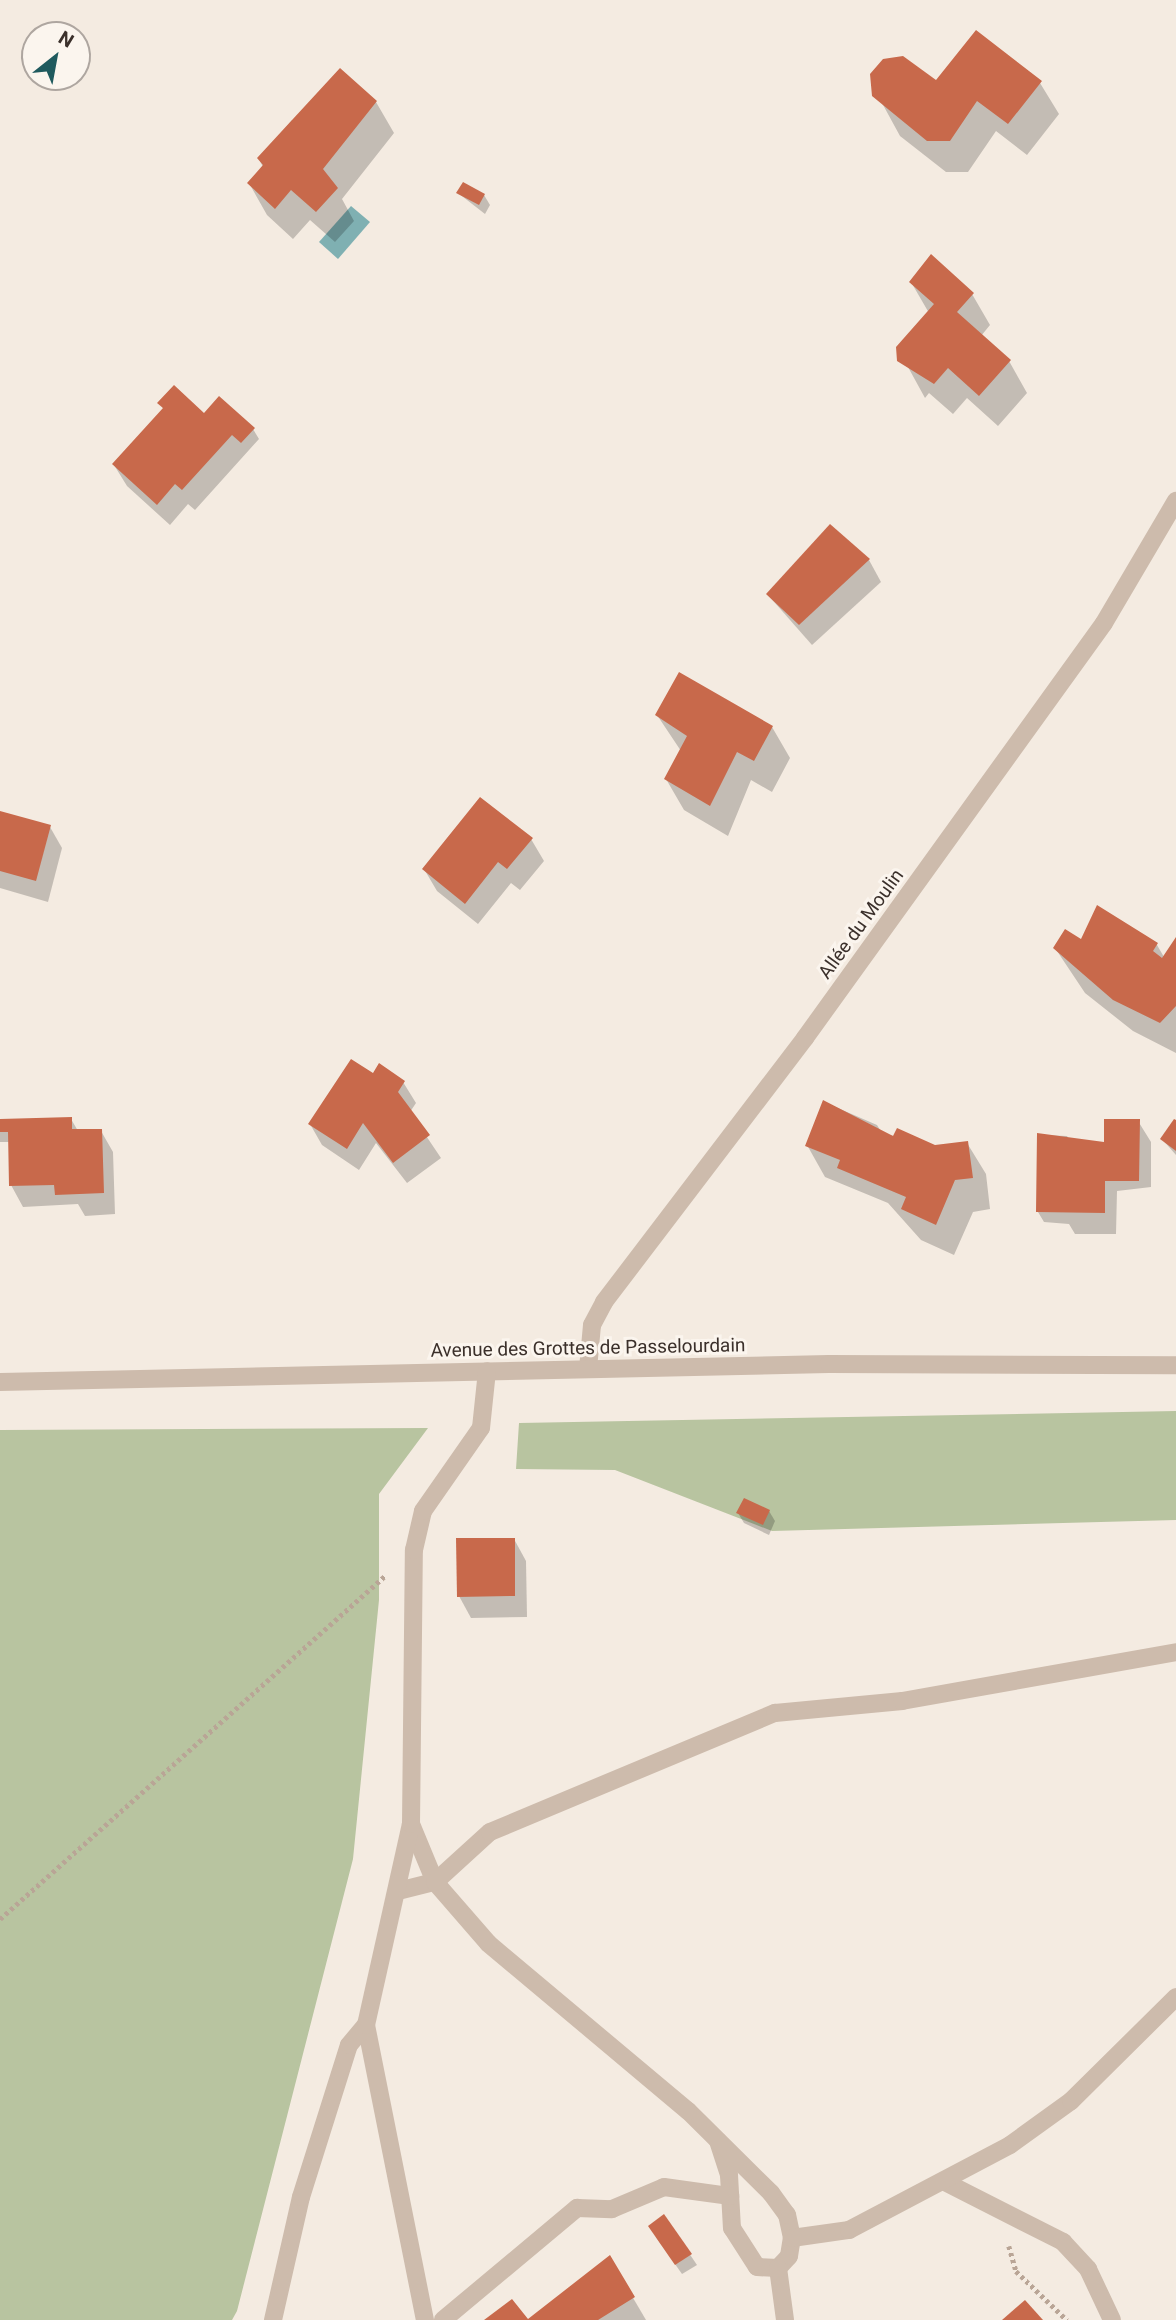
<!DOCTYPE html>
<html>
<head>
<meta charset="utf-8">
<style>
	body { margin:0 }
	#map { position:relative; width:1176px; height:2320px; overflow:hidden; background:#f4ebe1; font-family:Roboto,sans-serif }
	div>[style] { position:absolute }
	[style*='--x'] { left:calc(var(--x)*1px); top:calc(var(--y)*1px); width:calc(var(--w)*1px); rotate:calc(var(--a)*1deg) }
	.green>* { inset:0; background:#b8c4a0 }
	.water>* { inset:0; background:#7fb0b2 }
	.shadow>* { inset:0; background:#0003 }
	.building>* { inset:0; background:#c8694b }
	.path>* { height:4.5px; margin-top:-2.25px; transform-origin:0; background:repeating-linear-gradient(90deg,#b9a596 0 3.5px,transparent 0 7px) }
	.lane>* { height:18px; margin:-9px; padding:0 9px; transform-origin:9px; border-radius:9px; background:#cdbbac }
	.street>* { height:18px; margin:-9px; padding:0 9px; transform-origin:9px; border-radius:9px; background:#cdbbac }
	span { translate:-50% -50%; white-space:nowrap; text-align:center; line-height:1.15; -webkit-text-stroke:6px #fbf5ee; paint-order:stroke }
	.street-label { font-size:19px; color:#3b302b }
	.north { position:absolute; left:21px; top:21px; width:70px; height:70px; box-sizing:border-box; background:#fbf5ee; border:2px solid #aea6a0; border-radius:50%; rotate:31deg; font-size:19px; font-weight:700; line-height:28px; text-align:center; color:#3b302b }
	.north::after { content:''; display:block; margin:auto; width:24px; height:32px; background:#1f5a5e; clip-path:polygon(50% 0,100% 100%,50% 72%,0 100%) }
</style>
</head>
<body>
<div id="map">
	<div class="green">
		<div style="clip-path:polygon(1176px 1411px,1176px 1520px,772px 1531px,615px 1470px,516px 1469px,519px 1423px)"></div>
		<div style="clip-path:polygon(428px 1428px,379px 1494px,379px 1600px,353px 1859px,237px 2311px,232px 2320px,0 2320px,0 1430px)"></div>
	</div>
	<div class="water">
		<div style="clip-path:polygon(351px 206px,370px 222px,338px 259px,319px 242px)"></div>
	</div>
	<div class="shadow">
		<div style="clip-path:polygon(936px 82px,1040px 83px,1059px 114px,1027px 155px,996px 131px,968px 172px,946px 172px,900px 136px,882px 103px)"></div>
		<div style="clip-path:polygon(376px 102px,394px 133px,342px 199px,354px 221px,335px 242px,310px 220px,293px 239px,267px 215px,249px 183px,263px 167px,259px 159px,292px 120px,298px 125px)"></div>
		<div style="clip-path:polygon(458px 193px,484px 195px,490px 205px,485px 214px)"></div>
		<div style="clip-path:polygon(911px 282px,972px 294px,990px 325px,981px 336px,1009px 361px,1027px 393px,998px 426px,967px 398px,953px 414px,929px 393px,925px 398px,908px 367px,929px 313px)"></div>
		<div style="clip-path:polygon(160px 403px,253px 429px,259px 439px,195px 510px,188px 504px,170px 525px,127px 486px,114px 465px,164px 410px)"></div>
		<div style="clip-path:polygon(830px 526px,869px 560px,881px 582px,812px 645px,768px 595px)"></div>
		<div style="clip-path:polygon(657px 715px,772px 727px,790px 758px,772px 792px,751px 780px,728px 836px,684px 810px,666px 779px,681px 751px)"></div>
		<div style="clip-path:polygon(0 812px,50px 827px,62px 848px,48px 902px,0 888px)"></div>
		<div style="clip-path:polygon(531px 839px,544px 861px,520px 890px,511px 883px,478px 924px,437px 891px,424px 869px)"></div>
		<div style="clip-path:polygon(1098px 907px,1157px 945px,1164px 957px,1176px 940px,1176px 1053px,1133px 1031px,1085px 993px,1055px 948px,1082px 941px)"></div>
		<div style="clip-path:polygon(373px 1075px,403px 1082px,416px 1103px,410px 1112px,441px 1158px,407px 1183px,376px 1143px,359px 1170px,322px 1145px,310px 1124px)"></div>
		<div style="clip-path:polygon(824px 1102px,877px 1125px,882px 1133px,934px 1146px,967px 1143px,986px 1174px,990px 1209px,973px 1212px,954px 1255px,921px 1240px,888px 1203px,825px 1177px,807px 1145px)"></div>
		<div style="clip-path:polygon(71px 1119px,78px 1131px,101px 1131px,113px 1152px,115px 1214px,85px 1216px,78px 1204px,23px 1207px,11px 1185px,10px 1142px,0 1142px,0 1120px)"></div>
		<div style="clip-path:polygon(1138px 1121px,1151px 1142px,1151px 1187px,1117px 1191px,1116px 1234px,1075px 1234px,1069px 1224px,1044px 1222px,1038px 1212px,1039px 1135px,1067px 1136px,1073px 1146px,1106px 1144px)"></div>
		<div style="clip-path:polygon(1176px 1122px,1176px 1155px,1162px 1139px)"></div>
		<div style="clip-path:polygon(769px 1511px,775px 1521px,769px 1535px,744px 1523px,738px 1513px)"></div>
		<div style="clip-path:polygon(514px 1539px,526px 1561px,527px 1617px,471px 1618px,459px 1596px)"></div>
		<div style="clip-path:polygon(664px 2216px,697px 2265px,682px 2274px,656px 2237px)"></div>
		<div style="clip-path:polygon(609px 2257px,646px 2320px,529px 2320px)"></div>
	</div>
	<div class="building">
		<div style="clip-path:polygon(976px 30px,1042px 81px,1008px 124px,977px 101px,950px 141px,927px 141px,872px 96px,870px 74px,883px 59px,903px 56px,936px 80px)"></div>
		<div style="clip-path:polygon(340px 68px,377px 101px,323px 169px,338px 188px,316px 212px,291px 190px,275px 209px,247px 183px,263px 165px,257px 158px)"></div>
		<div style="clip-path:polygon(463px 182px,485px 194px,479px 205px,456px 193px)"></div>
		<div style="clip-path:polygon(931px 254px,974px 293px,957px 312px,1011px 360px,979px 396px,948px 368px,934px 384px,897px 361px,896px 347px,934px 304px,909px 282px)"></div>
		<div style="clip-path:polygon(174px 385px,204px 413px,219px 396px,255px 428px,241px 443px,232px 435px,182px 490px,175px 484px,157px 505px,112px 464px,163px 408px,157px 403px)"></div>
		<div style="clip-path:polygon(830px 524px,870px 559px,799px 625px,766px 594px)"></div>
		<div style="clip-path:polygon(679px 672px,773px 726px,754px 761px,737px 752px,710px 806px,664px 779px,687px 736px,655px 715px)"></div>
		<div style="clip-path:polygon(480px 797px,533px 838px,507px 869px,498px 862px,465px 904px,422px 869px)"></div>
		<div style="clip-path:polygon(0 811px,51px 825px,36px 881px,0 871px)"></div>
		<div style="clip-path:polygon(1097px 905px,1158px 943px,1153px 951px,1162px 958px,1176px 937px,1176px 1006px,1160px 1023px,1113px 1000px,1053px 948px,1065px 929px,1081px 939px)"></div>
		<div style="clip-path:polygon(351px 1059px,373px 1073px,379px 1063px,405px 1081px,398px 1092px,430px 1135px,393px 1163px,363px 1123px,347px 1149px,308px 1124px)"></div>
		<div style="clip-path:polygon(823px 1100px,893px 1136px,897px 1128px,935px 1145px,968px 1141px,973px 1178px,955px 1180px,936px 1225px,901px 1209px,906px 1197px,837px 1168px,840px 1160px,805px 1146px)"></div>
		<div style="clip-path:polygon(72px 1117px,72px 1129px,102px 1129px,104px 1193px,55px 1195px,54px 1185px,9px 1186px,8px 1132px,0 1132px,0 1119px)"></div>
		<div style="clip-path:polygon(1104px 1119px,1140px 1119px,1139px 1181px,1105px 1181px,1105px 1213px,1036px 1212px,1037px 1133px,1104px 1142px)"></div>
		<div style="clip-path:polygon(1174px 1119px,1176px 1120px,1176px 1151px,1160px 1139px)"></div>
		<div style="clip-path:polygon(744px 1498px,770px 1510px,763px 1525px,736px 1513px)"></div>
		<div style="clip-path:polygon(456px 1538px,515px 1538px,515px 1596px,457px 1597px)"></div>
		<div style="clip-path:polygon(664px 2214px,692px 2254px,675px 2265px,648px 2226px)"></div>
		<div style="clip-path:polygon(610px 2255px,635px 2297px,598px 2320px,484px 2320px,512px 2299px,528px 2319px)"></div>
		<div style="clip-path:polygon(1025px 2300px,1043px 2320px,1002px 2320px)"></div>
	</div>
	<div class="path">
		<div style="--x:0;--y:1919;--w:517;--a:-41.71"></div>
		<div style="--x:1009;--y:2246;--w:26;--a:74"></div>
		<div style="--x:1016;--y:2271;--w:71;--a:43.9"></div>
	</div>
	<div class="lane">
		<div style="--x:398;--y:1891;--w:38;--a:-14"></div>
		<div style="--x:435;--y:1882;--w:63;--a:-112.5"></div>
		<div style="--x:366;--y:2025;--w:301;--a:78.7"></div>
		<div style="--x:718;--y:2141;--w:36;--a:72"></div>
		<div style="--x:729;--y:2175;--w:53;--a:86.8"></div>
		<div style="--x:732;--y:2228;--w:46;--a:57.3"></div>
		<div style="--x:757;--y:2267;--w:21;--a:3"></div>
		<div style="--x:778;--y:2268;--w:16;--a:-47"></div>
		<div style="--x:789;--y:2256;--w:18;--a:-81"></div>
		<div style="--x:792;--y:2238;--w:24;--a:-102"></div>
		<div style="--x:787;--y:2215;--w:27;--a:-126"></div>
		<div style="--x:771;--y:2193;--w:117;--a:-135.3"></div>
		<div style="--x:688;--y:2111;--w:261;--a:-140"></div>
		<div style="--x:488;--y:1943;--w:81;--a:-131"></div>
		<div style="--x:435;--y:1882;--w:74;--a:-42.3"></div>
		<div style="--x:490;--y:1832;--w:309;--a:-22.7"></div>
		<div style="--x:775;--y:1713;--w:128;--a:-5.4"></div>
		<div style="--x:902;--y:1701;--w:278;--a:-10.1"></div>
		<div style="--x:943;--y:2181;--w:135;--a:26.9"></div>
		<div style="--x:1063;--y:2242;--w:37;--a:47"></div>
		<div style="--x:1088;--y:2269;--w:56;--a:64.8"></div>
		<div style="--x:792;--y:2238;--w:58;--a:-8"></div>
		<div style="--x:849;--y:2230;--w:182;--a:-27.8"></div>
		<div style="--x:1010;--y:2145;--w:75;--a:-35.8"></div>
		<div style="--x:1071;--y:2101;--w:148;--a:-44.7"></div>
		<div style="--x:778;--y:2268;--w:52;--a:82.3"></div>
		<div style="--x:273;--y:2320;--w:126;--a:-77.2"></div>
		<div style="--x:301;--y:2197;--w:159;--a:-72.5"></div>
		<div style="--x:349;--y:2045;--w:26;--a:-50"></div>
		<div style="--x:366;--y:2025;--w:206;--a:-77.4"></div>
		<div style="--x:411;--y:1824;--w:274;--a:-89.4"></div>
		<div style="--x:443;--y:2320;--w:175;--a:-39.9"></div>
		<div style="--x:577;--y:2208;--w:35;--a:2"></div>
		<div style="--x:612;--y:2209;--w:56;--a:-22.9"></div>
		<div style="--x:664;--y:2187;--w:67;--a:7.8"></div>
	</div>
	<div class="street">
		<div style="--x:588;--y:1369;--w:44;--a:-84.8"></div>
		<div style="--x:592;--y:1325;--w:26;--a:-62"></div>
		<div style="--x:604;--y:1302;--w:332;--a:-52.7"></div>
		<div style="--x:805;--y:1038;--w:511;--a:-54.23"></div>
		<div style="--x:1104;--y:623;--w:142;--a:-59.5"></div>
		<div style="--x:0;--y:1382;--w:829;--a:-1.24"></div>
		<div style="--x:829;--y:1364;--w:347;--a:0.2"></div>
		<div style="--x:414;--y:1550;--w:40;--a:-77"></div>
		<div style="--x:423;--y:1511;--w:101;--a:-55.1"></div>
		<div style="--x:481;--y:1428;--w:57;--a:-84"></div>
	</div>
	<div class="street-label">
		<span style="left:861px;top:924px;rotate:-54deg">Allée du Moulin</span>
		<span style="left:588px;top:1348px;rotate:-1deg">Avenue des Grottes de Passelourdain</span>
	</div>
	<div class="north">N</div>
</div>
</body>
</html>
